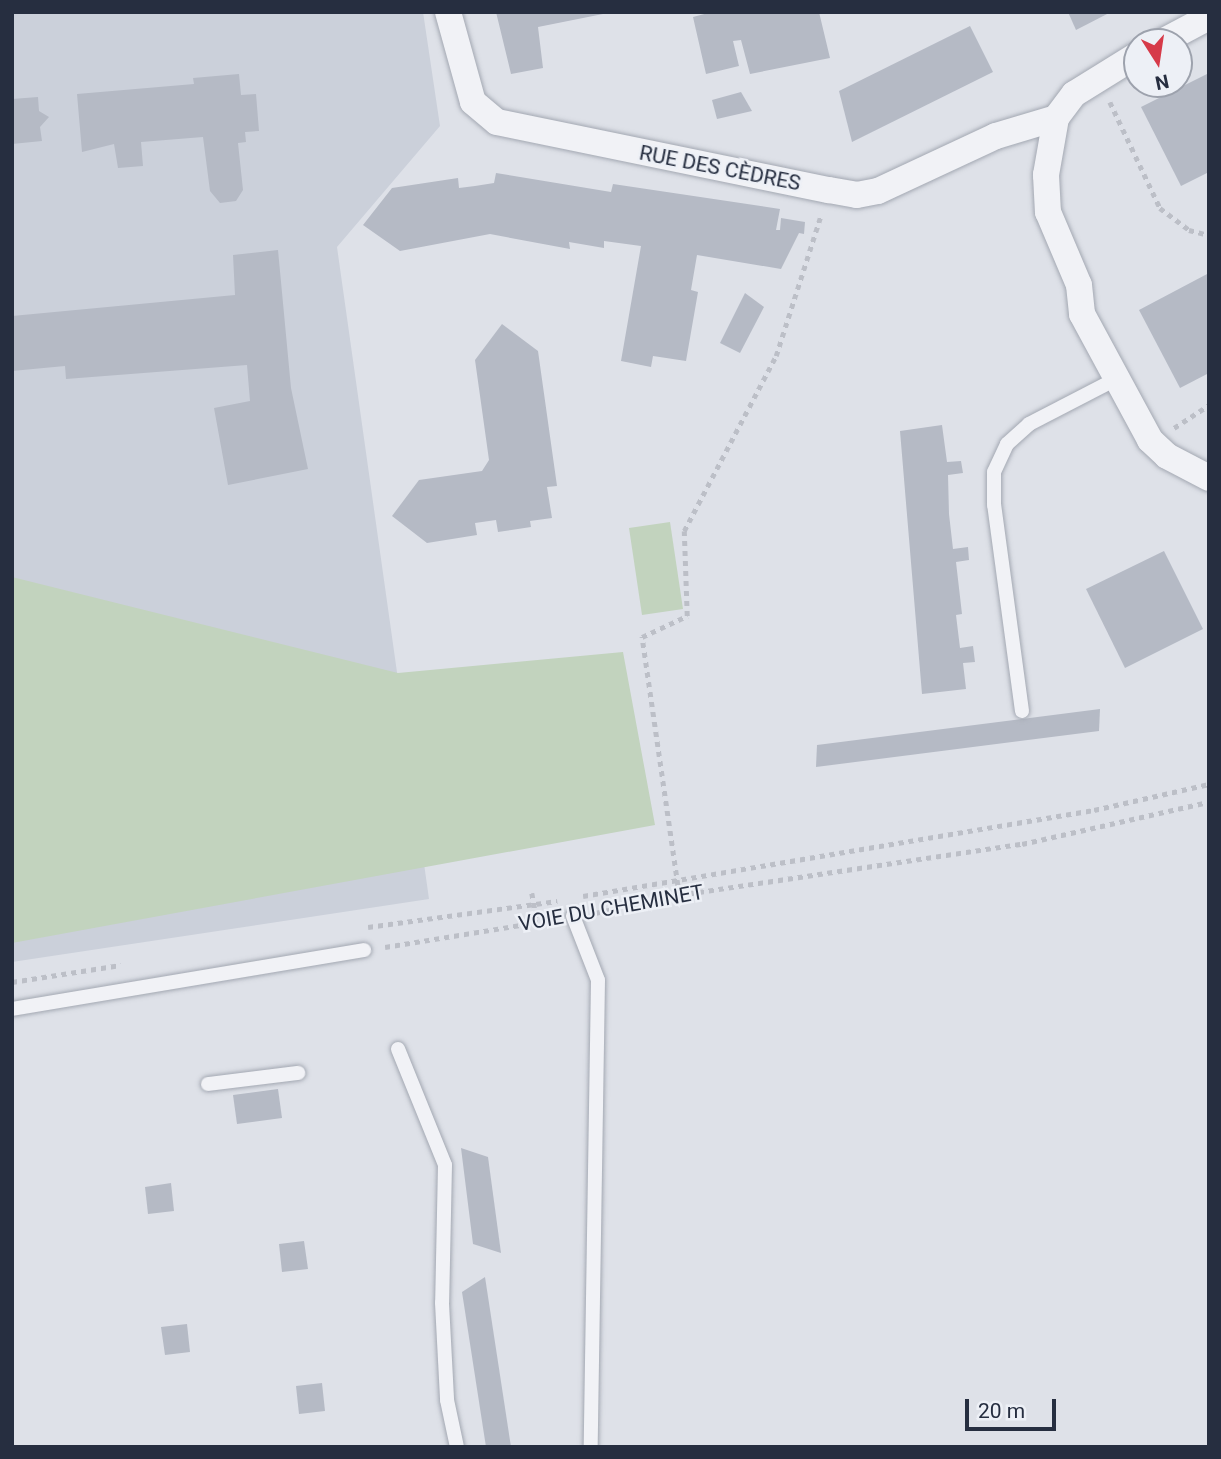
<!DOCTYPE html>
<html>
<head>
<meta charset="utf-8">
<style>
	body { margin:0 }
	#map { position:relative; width:1221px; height:1459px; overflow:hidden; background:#dee1e8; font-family:Roboto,sans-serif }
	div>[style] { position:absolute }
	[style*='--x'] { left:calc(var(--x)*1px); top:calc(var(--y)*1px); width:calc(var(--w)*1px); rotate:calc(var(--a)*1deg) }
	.built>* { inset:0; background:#cbd0da }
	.green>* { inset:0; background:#c2d3be }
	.building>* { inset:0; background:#b5bac5 }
	.path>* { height:4.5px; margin-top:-2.25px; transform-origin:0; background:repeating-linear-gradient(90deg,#bcbfc7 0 5px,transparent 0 10px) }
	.roads { filter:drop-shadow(0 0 2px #a3a8b2) drop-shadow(0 0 2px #a3a8b2) }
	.service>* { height:14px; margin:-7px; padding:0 7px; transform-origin:7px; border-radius:7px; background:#f1f2f6 }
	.minor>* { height:26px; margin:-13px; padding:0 13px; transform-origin:13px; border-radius:13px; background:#f1f2f6 }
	span { translate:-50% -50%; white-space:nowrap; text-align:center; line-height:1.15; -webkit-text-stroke:5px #edf0f6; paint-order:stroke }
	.street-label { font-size:21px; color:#262e40 }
	.frame { position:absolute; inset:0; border:14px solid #262e40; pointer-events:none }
	.north { position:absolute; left:1123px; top:28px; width:70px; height:70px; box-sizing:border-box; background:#edf0f6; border:2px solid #9da2ad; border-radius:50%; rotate:168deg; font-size:19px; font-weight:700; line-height:28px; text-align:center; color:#262e40 }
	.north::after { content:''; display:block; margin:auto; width:24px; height:32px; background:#d63a49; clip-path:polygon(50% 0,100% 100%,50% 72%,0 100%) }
	.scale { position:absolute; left:965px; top:1399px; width:91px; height:32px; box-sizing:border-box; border:4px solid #262e40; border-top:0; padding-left:9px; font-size:21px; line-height:24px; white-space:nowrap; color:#262e40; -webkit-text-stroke:5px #edf0f6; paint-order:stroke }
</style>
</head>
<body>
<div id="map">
	<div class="built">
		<div style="clip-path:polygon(12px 12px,423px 12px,440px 126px,337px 247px,429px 899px,12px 962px)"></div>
	</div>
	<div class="green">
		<div style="clip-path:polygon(670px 522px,683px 609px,642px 615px,629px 528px)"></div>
		<div style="clip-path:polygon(12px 577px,398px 673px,623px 652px,655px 825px,12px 943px)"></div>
	</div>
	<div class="building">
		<div style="clip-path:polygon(496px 12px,603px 12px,603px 14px,538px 27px,543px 68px,511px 74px)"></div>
		<div style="clip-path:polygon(712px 12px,819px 12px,830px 58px,750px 74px,741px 40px,733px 41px,739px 66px,706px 74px,693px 17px)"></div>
		<div style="clip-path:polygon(1068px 12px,1111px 12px,1076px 30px)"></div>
		<div style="clip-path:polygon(970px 26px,993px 72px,852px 142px,839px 91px)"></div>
		<div style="clip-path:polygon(1209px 73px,1209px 172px,1181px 186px,1141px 107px)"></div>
		<div style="clip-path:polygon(239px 74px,241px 95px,256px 94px,259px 131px,245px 132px,246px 142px,238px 143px,243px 190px,236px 201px,220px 203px,210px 191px,203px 137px,141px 142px,143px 166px,118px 168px,114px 144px,82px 152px,77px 94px,194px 84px,193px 78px)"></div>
		<div style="clip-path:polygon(741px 92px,752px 111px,717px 119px,712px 100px)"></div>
		<div style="clip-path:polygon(38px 97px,39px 111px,49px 117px,40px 127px,42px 141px,12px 144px,12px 99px)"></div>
		<div style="clip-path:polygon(496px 173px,611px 192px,613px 184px,780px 209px,776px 230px,780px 230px,781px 218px,805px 222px,804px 234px,799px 233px,781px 269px,697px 255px,691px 290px,698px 292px,686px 361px,653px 356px,651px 367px,621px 361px,641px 246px,604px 241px,604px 248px,569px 242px,570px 249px,490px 234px,400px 251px,363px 225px,392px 188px,458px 178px,459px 188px,475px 186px,494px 183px)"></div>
		<div style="clip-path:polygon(278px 250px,291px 388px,308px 469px,228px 485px,214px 408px,250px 401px,247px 365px,66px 379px,65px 366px,12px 371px,12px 316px,235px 295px,233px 255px)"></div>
		<div style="clip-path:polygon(1209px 273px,1209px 373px,1180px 388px,1139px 310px)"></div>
		<div style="clip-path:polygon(745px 293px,764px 307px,740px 353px,720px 343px)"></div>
		<div style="clip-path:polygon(502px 324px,538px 351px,557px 486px,547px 487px,552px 518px,530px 521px,531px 527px,498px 532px,496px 520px,475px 523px,477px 535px,427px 543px,392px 516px,419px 480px,482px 471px,489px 460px,475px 360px)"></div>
		<div style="clip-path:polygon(942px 425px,947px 462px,961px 461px,963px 473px,948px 475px,949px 514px,953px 549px,968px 547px,969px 560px,956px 562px,962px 614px,956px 615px,960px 648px,973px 646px,975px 662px,963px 663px,966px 689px,922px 694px,900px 431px)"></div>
		<div style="clip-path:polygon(1164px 551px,1203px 629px,1125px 668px,1086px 589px)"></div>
		<div style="clip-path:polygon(1100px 709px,1099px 731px,816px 767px,817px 745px)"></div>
		<div style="clip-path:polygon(278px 1089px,282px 1118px,237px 1124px,233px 1095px)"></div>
		<div style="clip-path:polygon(461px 1148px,488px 1157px,501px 1253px,473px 1244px)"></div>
		<div style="clip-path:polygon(171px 1183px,174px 1211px,148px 1214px,145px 1187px)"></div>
		<div style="clip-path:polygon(304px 1241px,308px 1269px,282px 1272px,279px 1244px)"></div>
		<div style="clip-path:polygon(485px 1277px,511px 1447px,486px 1447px,462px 1292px)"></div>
		<div style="clip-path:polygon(187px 1324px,190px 1352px,165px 1355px,161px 1327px)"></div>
		<div style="clip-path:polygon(322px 1383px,325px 1411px,299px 1414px,296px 1386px)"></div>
	</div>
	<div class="path">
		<div style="--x:1110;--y:102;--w:117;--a:64.7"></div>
		<div style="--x:1160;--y:208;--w:36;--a:37"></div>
		<div style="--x:1189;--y:230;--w:21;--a:14"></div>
		<div style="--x:1174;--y:428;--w:42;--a:-33.3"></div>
		<div style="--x:532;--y:893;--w:29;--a:80"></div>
		<div style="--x:679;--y:895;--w:261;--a:-98.2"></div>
		<div style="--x:642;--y:637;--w:50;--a:-25"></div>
		<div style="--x:687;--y:616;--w:85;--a:-92"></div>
		<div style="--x:684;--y:531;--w:198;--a:-62.3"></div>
		<div style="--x:776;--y:356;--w:148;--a:-72.3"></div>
		<div style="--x:583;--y:896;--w:518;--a:-9.55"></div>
		<div style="--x:1094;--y:810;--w:118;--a:-12.7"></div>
		<div style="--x:595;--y:913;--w:86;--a:-12.1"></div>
		<div style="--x:679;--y:895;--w:347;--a:-8.5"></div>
		<div style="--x:1022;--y:844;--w:192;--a:-12.7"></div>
		<div style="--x:368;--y:927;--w:191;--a:-7.8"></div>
		<div style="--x:385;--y:947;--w:169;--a:-9.2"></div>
		<div style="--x:12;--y:982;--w:110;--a:-8.9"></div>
	</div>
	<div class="roads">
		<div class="service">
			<div style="--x:1022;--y:711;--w:208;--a:-97.7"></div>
			<div style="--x:994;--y:505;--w:33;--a:-90"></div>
			<div style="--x:994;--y:472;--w:31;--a:-65"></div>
			<div style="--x:1007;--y:444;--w:30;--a:-42"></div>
			<div style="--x:1029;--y:424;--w:98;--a:-27.3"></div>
			<div style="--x:573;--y:916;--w:69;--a:68.7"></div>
			<div style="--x:598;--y:980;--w:467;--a:90.9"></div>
			<div style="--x:12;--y:1009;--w:357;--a:-9.5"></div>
			<div style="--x:398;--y:1049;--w:125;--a:67.9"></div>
			<div style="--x:445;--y:1165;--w:138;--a:91.2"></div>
			<div style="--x:442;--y:1303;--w:97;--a:87"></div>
			<div style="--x:447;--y:1400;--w:48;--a:78"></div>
			<div style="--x:208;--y:1084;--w:91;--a:-7"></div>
		</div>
		<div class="minor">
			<div style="--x:448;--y:12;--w:93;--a:74.5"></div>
			<div style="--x:473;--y:102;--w:31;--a:40"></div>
			<div style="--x:497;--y:122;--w:339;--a:11.6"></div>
			<div style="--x:829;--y:190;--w:28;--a:10"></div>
			<div style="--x:857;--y:195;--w:21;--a:-11"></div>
			<div style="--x:878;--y:191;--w:130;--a:-25"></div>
			<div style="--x:996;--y:136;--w:63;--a:-16.7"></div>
			<div style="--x:1162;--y:42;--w:53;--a:-28"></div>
			<div style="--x:1137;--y:55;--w:74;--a:148.2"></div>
			<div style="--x:1074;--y:94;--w:30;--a:127"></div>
			<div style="--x:1056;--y:118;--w:58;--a:100"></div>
			<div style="--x:1046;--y:175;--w:37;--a:87"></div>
			<div style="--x:1048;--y:212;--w:79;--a:67"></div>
			<div style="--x:1079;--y:285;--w:29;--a:84"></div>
			<div style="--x:1082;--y:314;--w:143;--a:61.6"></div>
			<div style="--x:1150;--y:440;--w:23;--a:43"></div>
			<div style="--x:1167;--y:456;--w:47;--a:27.6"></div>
		</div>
	</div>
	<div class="street-label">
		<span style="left:720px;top:168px;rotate:11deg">RUE DES CÈDRES</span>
		<span style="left:611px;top:908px;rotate:-10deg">VOIE DU CHEMINET</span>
	</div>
	<div class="frame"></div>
	<div class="north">N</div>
	<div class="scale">20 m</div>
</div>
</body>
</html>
